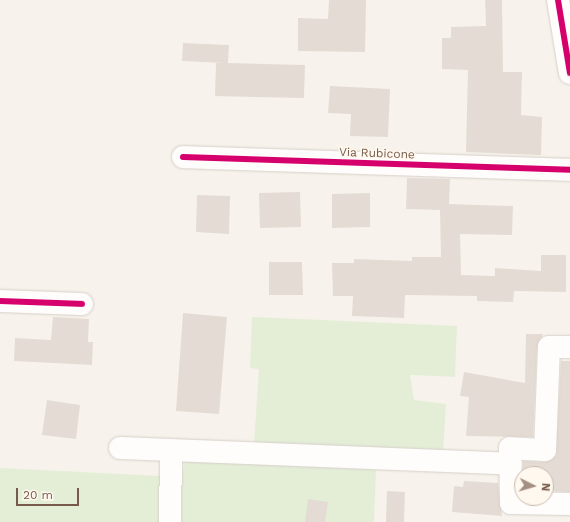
<!DOCTYPE html>
<html>
<head>
<meta charset="utf-8">
<style>
	body { margin:0 }
	#map { position:relative; width:570px; height:522px; overflow:hidden; background:#f7f3ec; font-family:"Work Sans",sans-serif }
	div>[style] { position:absolute }
	[style*='--x'] { left:calc(var(--x)*1px); top:calc(var(--y)*1px); width:calc(var(--w)*1px); rotate:calc(var(--a)*1deg) }
	.green>* { inset:0; background:#e4eed7 }
	.building>* { inset:0; background:#e4dbd4 }
	.roads { filter:drop-shadow(0 0 1px #d6cfc8) drop-shadow(0 0 1px #d6cfc8) }
	.minor>* { height:22px; margin:-11px; padding:0 11px; transform-origin:11px; border-radius:11px; background:#fefdfc }
	.cycleway>* { height:6px; margin:-3px; padding:0 3px; transform-origin:3px; border-radius:3px; background:#d6006c }
	span { translate:-50% -50%; white-space:nowrap; text-align:center; line-height:1.15; -webkit-text-stroke:3px #fff8ee; paint-order:stroke }
	.street-label { font-size:12px; color:#765a4b }
	.north { position:absolute; left:514px; top:466px; width:40px; height:40px; box-sizing:border-box; background:#fff8ee; border:1px solid #c8b9ad; border-radius:50%; rotate:95deg; font-size:11px; font-weight:700; line-height:16px; text-align:center; color:#765a4b }
	.north::after { content:''; display:block; margin:auto; width:14px; height:18px; background:#a39083; clip-path:polygon(50% 0,100% 100%,50% 72%,0 100%) }
	.scale { position:absolute; left:16px; top:488px; width:63px; height:18px; box-sizing:border-box; border:2px solid #765a4b; border-top:0; padding-left:5px; font-size:12px; line-height:14px; white-space:nowrap; color:#765a4b; -webkit-text-stroke:3px #fff8ee; paint-order:stroke }
</style>
</head>
<body>
<div id="map">
	<div class="green">
		<div style="clip-path:polygon(252px 317px,457px 326px,455px 377px,410px 375px,414px 400px,446px 404px,443px 454px,254px 443px,259px 369px,250px 368px)"></div>
		<div style="clip-path:polygon(185px 459px,376px 470px,374px 522px,0 522px,0 468px,162px 476px,182px 481px)"></div>
	</div>
	<div class="building">
		<div style="clip-path:polygon(329px 0,366px 0,365px 52px,298px 51px,298px 18px,328px 19px)"></div>
		<div style="clip-path:polygon(485px 0,502px 0,503px 72px,522px 72px,521px 115px,542px 117px,541px 155px,466px 152px,468px 70px,442px 69px,442px 38px,451px 38px,451px 27px,486px 26px)"></div>
		<div style="clip-path:polygon(183px 43px,229px 45px,228px 63px,305px 65px,304px 98px,215px 96px,216px 63px,226px 63px,182px 61px)"></div>
		<div style="clip-path:polygon(330px 86px,390px 89px,388px 137px,350px 136px,351px 114px,328px 113px)"></div>
		<div style="clip-path:polygon(407px 178px,450px 179px,449px 204px,513px 206px,512px 235px,460px 234px,461px 275px,495px 276px,495px 268px,541px 271px,541px 255px,566px 255px,566px 292px,514px 291px,513px 302px,477px 301px,477px 296px,405px 295px,404px 318px,352px 316px,353px 296px,333px 296px,332px 263px,354px 263px,354px 259px,412px 261px,412px 257px,441px 257px,440px 210px,406px 209px)"></div>
		<div style="clip-path:polygon(300px 192px,301px 227px,260px 228px,259px 193px)"></div>
		<div style="clip-path:polygon(370px 193px,370px 227px,332px 228px,332px 194px)"></div>
		<div style="clip-path:polygon(197px 195px,230px 196px,229px 234px,196px 232px)"></div>
		<div style="clip-path:polygon(269px 262px,302px 262px,303px 295px,269px 295px)"></div>
		<div style="clip-path:polygon(183px 313px,227px 317px,219px 414px,176px 411px)"></div>
		<div style="clip-path:polygon(53px 317px,89px 319px,88px 342px,93px 342px,92px 365px,14px 361px,15px 338px,51px 340px)"></div>
		<div style="clip-path:polygon(526px 334px,543px 334px,537px 347px,533px 437px,466px 436px,469px 397px,460px 396px,464px 372px,525px 383px)"></div>
		<div style="clip-path:polygon(561px 361px,570px 361px,570px 492px,546px 491px,546px 474px,523px 474px,523px 461px,545px 462px,556px 456px)"></div>
		<div style="clip-path:polygon(47px 400px,80px 405px,76px 439px,42px 435px)"></div>
		<div style="clip-path:polygon(464px 481px,498px 483px,502px 516px,452px 512px,454px 486px,463px 487px)"></div>
		<div style="clip-path:polygon(387px 491px,405px 492px,404px 522px,386px 522px)"></div>
		<div style="clip-path:polygon(308px 499px,328px 502px,325px 522px,305px 522px)"></div>
	</div>
	<div class="roads">
		<div class="minor">
			<div style="--x:558;--y:0;--w:74;--a:80.7"></div>
			<div style="--x:183;--y:157;--w:387;--a:1.9"></div>
			<div style="--x:0;--y:301;--w:82;--a:2.1"></div>
			<div style="--x:570;--y:347;--w:21;--a:180"></div>
			<div style="--x:549;--y:347;--w:103;--a:92.2"></div>
			<div style="--x:545;--y:450;--w:35;--a:-177"></div>
			<div style="--x:510;--y:448;--w:55;--a:89"></div>
			<div style="--x:511;--y:503;--w:59;--a:1"></div>
			<div style="--x:120;--y:448;--w:391;--a:2.3"></div>
			<div style="--x:170;--y:522;--w:72;--a:-89.2"></div>
		</div>
	</div>
	<div class="cycleway">
		<div style="--x:558;--y:0;--w:74;--a:80.7"></div>
		<div style="--x:183;--y:157;--w:387;--a:1.9"></div>
		<div style="--x:0;--y:301;--w:82;--a:2.1"></div>
	</div>
	<div class="street-label">
		<span style="left:377px;top:154px;rotate:2deg">Via Rubicone</span>
	</div>
	<div class="north">N</div>
	<div class="scale">20 m</div>
</div>
</body>
</html>
